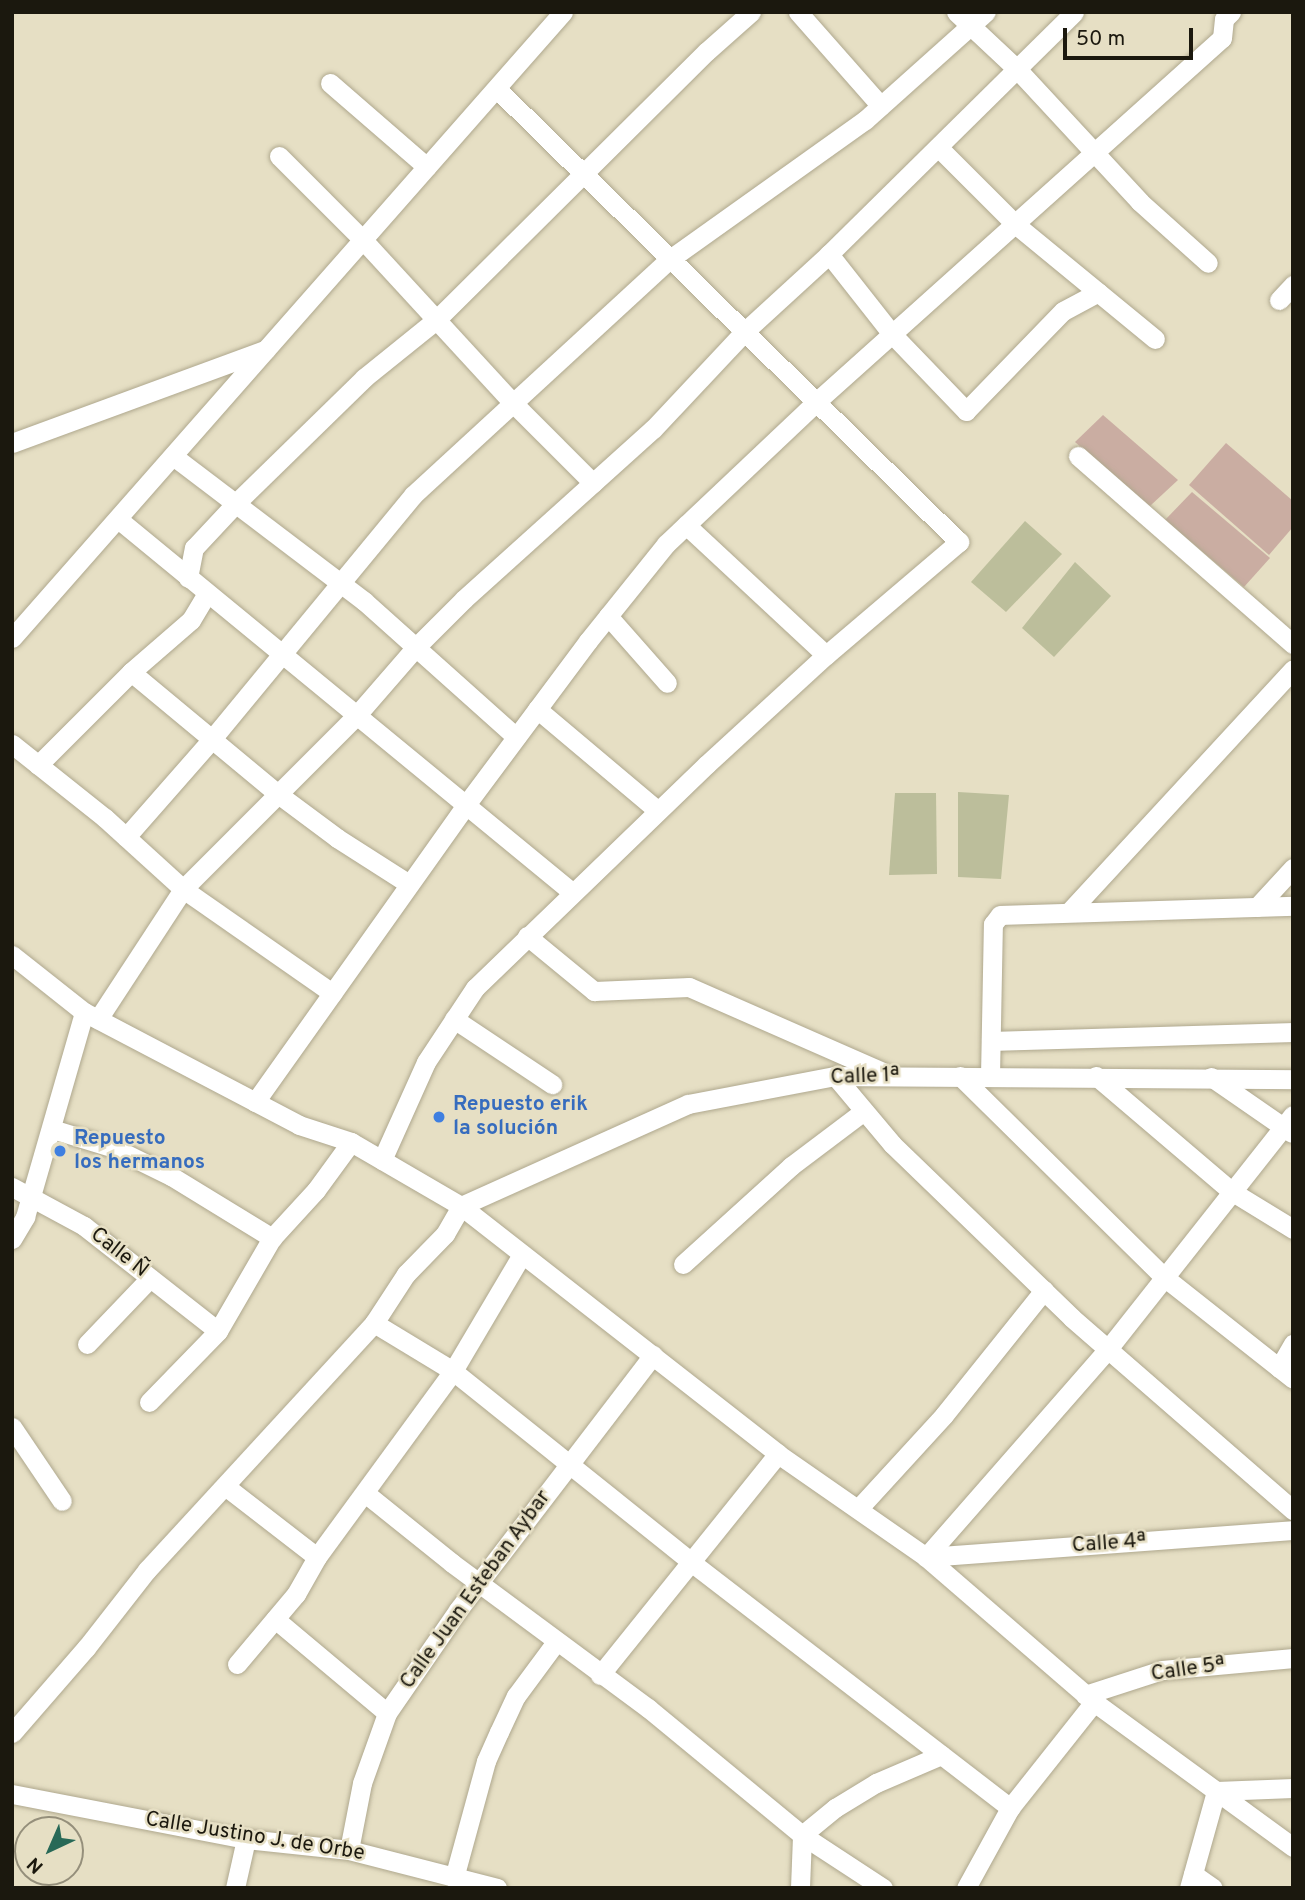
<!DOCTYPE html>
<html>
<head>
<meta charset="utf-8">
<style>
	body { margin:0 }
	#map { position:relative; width:1305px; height:1900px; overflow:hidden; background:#e6dfc4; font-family:Overpass,sans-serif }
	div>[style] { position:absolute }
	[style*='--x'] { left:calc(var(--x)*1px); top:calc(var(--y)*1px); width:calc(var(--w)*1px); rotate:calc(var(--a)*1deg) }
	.green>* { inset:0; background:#bcbe9b }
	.building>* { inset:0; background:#caada2 }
	.roads { filter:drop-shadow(0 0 2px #afa88e) drop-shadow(0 0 2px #afa88e) }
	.street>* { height:19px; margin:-9.5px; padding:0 9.5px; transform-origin:9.5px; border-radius:9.5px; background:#fff }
	.dots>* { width:19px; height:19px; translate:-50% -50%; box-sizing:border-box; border:4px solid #e6dfc4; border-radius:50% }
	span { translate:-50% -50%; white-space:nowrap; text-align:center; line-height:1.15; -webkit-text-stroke:5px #e6dfc4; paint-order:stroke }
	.street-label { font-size:21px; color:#1b180e }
	.shop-label { font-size:21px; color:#366cbe; font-weight:700 }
	.left { translate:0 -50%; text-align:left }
	.frame { position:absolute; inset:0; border:14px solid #1b180e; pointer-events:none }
	.north { position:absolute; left:14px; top:1816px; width:70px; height:70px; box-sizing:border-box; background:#e6dfc4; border:2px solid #958f7b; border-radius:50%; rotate:224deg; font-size:19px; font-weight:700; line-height:28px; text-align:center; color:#1b180e }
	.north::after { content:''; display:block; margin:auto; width:24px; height:32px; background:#286957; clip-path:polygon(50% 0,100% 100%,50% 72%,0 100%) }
	.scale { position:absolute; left:1063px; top:28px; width:130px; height:32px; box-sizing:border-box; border:4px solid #1b180e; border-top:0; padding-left:9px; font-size:21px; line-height:24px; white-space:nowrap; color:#1b180e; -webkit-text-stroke:5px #e6dfc4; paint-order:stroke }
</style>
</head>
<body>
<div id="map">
	<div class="green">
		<div style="clip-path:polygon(1025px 521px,1062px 554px,1006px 612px,971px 582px)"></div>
		<div style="clip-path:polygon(1075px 562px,1111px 596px,1054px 657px,1022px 628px)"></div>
		<div style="clip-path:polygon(958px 792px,1009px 795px,1001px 879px,958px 877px)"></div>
		<div style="clip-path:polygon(895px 793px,936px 793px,937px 874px,889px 875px)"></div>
	</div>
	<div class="building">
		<div style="clip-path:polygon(1103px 415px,1178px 480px,1150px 506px,1075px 442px)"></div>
		<div style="clip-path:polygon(1226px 443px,1293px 501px,1293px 527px,1269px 555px,1189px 485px)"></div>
		<div style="clip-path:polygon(1192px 492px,1270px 558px,1244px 587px,1165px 520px)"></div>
	</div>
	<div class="roads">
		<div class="street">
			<div style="--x:798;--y:12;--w:125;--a:48.6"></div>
			<div style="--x:956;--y:12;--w:83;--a:43.1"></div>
			<div style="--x:1017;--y:69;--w:181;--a:47.2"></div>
			<div style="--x:1140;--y:202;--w:91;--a:41.9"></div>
			<div style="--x:330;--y:83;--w:128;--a:40.9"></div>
			<div style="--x:938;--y:147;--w:109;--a:45"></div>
			<div style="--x:1015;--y:224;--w:181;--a:39.4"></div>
			<div style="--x:279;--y:156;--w:119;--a:45"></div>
			<div style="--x:363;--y:240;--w:222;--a:47.4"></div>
			<div style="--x:513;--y:403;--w:113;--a:45"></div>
			<div style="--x:829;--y:254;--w:102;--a:51.8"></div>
			<div style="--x:892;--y:334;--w:107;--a:46.1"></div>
			<div style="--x:966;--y:411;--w:139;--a:-45.9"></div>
			<div style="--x:1063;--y:311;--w:40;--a:-28"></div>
			<div style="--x:1279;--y:300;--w:21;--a:-47"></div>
			<div style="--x:12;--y:443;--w:270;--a:-20.2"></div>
			<div style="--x:173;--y:456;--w:240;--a:37.2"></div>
			<div style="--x:364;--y:601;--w:204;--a:41.8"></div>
			<div style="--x:1078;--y:456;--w:286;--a:41.2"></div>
			<div style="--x:118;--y:519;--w:589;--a:39.42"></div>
			<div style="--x:686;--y:525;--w:191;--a:42.9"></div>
			<div style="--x:188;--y:578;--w:31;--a:-79"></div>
			<div style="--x:194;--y:548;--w:62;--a:-47"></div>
			<div style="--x:236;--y:503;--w:179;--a:-44.3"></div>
			<div style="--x:364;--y:378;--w:94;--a:-38.9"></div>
			<div style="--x:437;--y:319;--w:380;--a:-44.8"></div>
			<div style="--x:707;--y:51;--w:59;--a:-41.6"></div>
			<div style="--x:608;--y:616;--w:89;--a:48.6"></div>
			<div style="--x:12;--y:638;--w:834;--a:-48.65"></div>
			<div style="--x:131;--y:672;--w:191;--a:39.7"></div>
			<div style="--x:278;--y:794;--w:74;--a:36.7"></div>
			<div style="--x:337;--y:838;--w:85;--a:32.6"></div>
			<div style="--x:537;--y:709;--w:158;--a:40.1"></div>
			<div style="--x:12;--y:744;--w:119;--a:38.5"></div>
			<div style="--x:105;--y:818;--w:105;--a:42.3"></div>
			<div style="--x:183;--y:889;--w:182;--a:34.9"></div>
			<div style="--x:38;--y:765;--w:132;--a:-45"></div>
			<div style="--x:131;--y:672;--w:79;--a:-40.9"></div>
			<div style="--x:191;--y:620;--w:31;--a:-59"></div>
			<div style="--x:126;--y:837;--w:130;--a:-48.7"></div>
			<div style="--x:212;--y:739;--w:316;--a:-50.5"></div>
			<div style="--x:413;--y:495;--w:349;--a:-42.6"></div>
			<div style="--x:670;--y:259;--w:239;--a:-35.5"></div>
			<div style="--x:865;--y:120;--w:162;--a:-41.8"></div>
			<div style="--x:1257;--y:907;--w:53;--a:-47.3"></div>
			<div style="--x:1069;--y:912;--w:330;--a:-47.3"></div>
			<div style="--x:527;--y:936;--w:87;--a:39.4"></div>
			<div style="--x:594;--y:991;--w:95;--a:-2.4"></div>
			<div style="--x:689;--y:987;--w:214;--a:23.7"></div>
			<div style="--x:12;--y:955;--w:92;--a:38.4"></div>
			<div style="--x:84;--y:1012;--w:243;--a:27.7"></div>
			<div style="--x:299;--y:1125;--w:55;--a:18.1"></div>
			<div style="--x:351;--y:1142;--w:127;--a:30.2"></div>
			<div style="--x:461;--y:1206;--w:402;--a:38"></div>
			<div style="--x:778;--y:1454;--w:180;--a:34.8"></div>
			<div style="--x:926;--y:1557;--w:222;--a:40.8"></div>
			<div style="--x:1094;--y:1702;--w:246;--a:36.1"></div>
			<div style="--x:98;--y:1019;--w:155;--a:-56.8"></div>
			<div style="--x:183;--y:889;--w:245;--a:-45"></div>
			<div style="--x:356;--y:716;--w:91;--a:-49"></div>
			<div style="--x:416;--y:647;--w:68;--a:-45"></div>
			<div style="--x:464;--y:599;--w:254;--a:-42"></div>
			<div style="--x:653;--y:429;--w:133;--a:-46.8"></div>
			<div style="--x:744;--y:332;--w:115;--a:-42.5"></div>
			<div style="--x:829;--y:254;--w:344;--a:-44.6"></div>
			<div style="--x:454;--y:1019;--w:118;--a:33.6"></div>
			<div style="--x:991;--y:1041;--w:302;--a:-1.7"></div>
			<div style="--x:835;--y:1076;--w:89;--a:50"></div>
			<div style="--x:892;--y:1144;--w:250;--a:44"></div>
			<div style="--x:1072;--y:1318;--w:293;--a:41"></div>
			<div style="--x:960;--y:1076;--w:286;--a:44.6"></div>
			<div style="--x:1164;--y:1277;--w:164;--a:38.3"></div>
			<div style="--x:990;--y:1076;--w:152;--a:-88.9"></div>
			<div style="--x:993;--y:924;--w:11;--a:-52"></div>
			<div style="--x:1000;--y:915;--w:293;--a:-1.8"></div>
			<div style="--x:1096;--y:1076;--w:177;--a:40.4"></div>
			<div style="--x:1231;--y:1191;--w:73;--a:31.5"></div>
			<div style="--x:1211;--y:1077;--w:98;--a:34.7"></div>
			<div style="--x:255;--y:1102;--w:363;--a:-54.6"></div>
			<div style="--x:465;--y:806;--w:206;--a:-53.3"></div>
			<div style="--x:588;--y:641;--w:124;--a:-51.2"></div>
			<div style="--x:666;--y:544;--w:207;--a:-43.4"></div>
			<div style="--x:816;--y:402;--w:545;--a:-41.88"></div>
			<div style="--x:1222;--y:38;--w:19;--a:-84"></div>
			<div style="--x:1224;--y:19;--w:10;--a:-45"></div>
			<div style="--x:52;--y:1129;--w:65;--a:17"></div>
			<div style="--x:114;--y:1148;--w:64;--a:26.2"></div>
			<div style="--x:171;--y:1176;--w:119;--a:31.5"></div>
			<div style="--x:272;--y:1238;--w:65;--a:-47.5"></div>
			<div style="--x:316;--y:1190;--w:59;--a:-53.9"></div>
			<div style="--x:382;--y:1160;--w:107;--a:-65.8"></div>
			<div style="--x:426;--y:1062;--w:89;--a:-56.5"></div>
			<div style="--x:475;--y:988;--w:322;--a:-44"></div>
			<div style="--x:707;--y:764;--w:161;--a:-42.5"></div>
			<div style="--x:826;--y:655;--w:175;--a:-40.4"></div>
			<div style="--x:959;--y:542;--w:648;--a:-135.56"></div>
			<div style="--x:12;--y:1187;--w:82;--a:28.4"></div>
			<div style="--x:84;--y:1226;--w:170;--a:38.1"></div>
			<div style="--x:12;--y:1239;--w:26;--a:-59"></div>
			<div style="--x:25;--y:1217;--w:213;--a:-73.9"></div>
			<div style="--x:683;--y:1264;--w:146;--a:-42.2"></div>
			<div style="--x:791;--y:1166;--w:91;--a:-37"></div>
			<div style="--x:374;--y:1323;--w:92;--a:31.3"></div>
			<div style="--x:453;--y:1371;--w:305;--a:38.7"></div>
			<div style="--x:691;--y:1562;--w:403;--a:37.6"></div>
			<div style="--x:87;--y:1344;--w:91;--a:-46.3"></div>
			<div style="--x:1279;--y:1368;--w:28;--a:-60"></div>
			<div style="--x:149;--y:1402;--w:99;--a:-45.8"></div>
			<div style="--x:218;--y:1331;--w:108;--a:-59.9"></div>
			<div style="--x:12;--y:1427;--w:89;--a:56"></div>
			<div style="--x:225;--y:1486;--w:116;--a:37.7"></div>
			<div style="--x:365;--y:1493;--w:112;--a:38.8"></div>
			<div style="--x:452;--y:1563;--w:244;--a:36.5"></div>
			<div style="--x:648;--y:1708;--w:200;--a:39.5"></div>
			<div style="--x:802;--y:1835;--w:97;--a:33.2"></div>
			<div style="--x:858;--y:1509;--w:127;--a:-47.5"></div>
			<div style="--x:944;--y:1415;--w:160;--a:-51.3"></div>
			<div style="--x:926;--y:1557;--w:276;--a:-48.8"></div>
			<div style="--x:1108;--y:1349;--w:298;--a:-51.7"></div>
			<div style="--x:926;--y:1557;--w:368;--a:-4.2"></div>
			<div style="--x:275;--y:1619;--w:146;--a:40"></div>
			<div style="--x:237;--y:1664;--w:92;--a:-49.9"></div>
			<div style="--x:296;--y:1594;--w:43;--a:-60.4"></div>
			<div style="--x:317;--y:1557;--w:230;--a:-53.8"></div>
			<div style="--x:453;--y:1371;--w:134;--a:-59.4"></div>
			<div style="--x:600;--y:1675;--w:284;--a:-51.2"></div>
			<div style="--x:1085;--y:1695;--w:81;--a:-18"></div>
			<div style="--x:1162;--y:1670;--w:132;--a:-5.2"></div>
			<div style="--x:12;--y:1733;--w:113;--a:-49"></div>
			<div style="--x:86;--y:1648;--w:99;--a:-52"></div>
			<div style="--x:147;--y:1570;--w:335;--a:-47.4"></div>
			<div style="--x:374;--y:1323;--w:59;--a:-56.9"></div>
			<div style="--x:406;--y:1274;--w:56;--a:-45.7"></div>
			<div style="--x:445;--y:1234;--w:32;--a:-60"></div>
			<div style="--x:461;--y:1206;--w:249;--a:-24.2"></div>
			<div style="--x:688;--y:1104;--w:150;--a:-10.8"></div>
			<div style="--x:835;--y:1076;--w:458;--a:0.4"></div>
			<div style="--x:1216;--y:1791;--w:77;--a:-2.2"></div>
			<div style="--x:12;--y:1794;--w:238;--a:10.9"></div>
			<div style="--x:246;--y:1839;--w:104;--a:6.1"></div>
			<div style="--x:349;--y:1850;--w:153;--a:14.4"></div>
			<div style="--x:349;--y:1850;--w:68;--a:-79"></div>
			<div style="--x:362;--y:1783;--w:74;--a:-70.3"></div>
			<div style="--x:387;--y:1713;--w:125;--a:-55.4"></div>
			<div style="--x:458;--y:1610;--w:321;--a:-52.6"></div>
			<div style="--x:1193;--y:1874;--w:24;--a:35"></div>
			<div style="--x:454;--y:1878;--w:121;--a:-74.7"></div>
			<div style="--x:486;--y:1761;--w:32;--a:-66"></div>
			<div style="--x:499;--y:1732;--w:40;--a:-65"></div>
			<div style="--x:516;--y:1696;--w:67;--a:-53.5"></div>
			<div style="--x:235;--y:1888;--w:50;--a:-77.3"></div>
			<div style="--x:800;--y:1888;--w:53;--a:-87.8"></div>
			<div style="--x:802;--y:1835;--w:43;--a:-39.3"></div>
			<div style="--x:835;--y:1808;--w:48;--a:-31.4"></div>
			<div style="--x:876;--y:1783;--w:71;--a:-23.3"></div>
			<div style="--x:966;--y:1888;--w:91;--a:-61.2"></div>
			<div style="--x:1010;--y:1808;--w:135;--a:-51.6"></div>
			<div style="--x:1189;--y:1888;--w:101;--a:-74.4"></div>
		</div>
	</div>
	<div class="dots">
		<div style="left:439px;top:1117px;background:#3f7fe0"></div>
		<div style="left:60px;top:1151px;background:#3f7fe0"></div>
	</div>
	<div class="street-label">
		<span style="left:865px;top:1077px;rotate:-2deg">Calle 1ª</span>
		<span style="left:119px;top:1253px;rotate:38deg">Calle Ñ</span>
		<span style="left:1109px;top:1544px;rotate:-4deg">Calle 4ª</span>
		<span style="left:476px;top:1590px;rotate:-54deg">Calle Juan Esteban Aybar</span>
		<span style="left:1188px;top:1670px;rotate:-8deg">Calle 5ª</span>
		<span style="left:255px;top:1837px;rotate:9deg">Calle Justino J. de Orbe</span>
	</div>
	<div class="shop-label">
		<span class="left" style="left:453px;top:1117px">Repuesto erik<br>la solución</span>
		<span class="left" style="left:74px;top:1151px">Repuesto<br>los hermanos</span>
	</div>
	<div class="frame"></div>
	<div class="north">N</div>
	<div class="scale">50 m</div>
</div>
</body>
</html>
